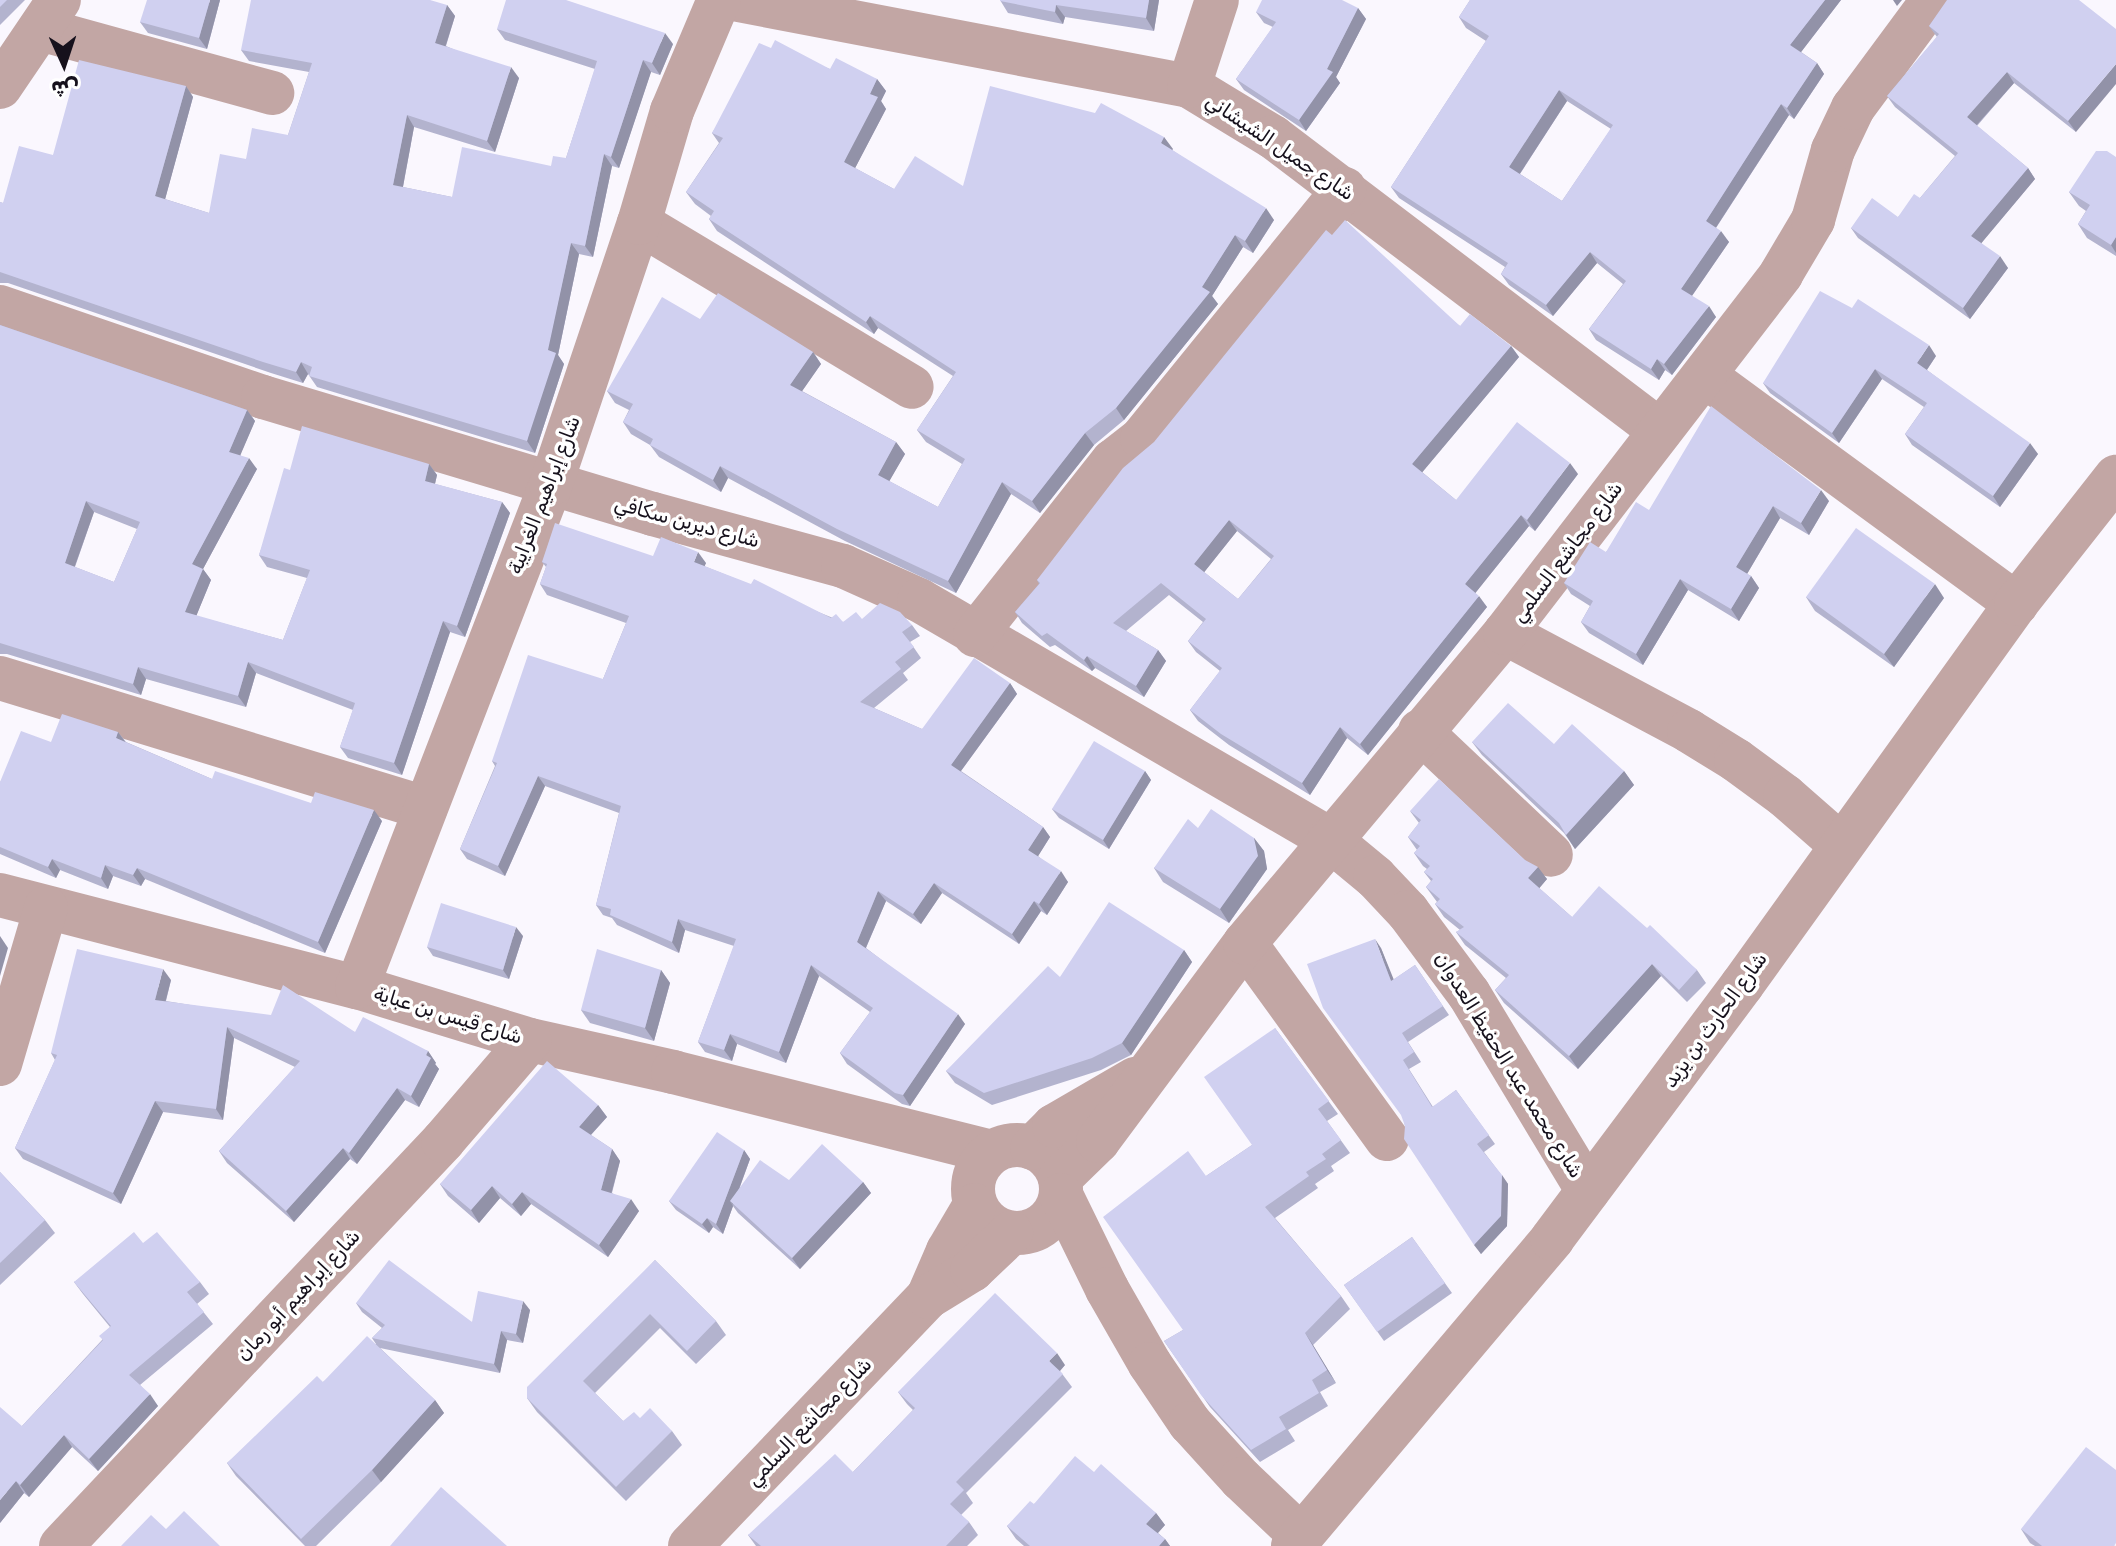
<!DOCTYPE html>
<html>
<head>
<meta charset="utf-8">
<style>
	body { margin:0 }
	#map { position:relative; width:2116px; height:1546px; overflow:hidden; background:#faf7fe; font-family:Rubik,Vazirmatn,sans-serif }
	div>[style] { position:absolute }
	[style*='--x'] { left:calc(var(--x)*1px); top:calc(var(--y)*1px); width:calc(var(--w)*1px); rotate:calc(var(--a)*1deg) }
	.minor>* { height:44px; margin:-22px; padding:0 22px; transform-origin:22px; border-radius:22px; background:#c2a6a4 }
	.minor>.ring { margin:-22px; padding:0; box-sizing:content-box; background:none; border:44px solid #c2a6a4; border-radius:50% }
	.wall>* { inset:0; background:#b3b3ce }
	.shaded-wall>* { inset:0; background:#9292a8 }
	.building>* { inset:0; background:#d0d0f0 }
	span { translate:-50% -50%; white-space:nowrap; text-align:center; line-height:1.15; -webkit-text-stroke:7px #fff; paint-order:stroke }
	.street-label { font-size:20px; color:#16111c }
	.north { position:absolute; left:24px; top:24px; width:80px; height:80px; -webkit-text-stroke:6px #fff; paint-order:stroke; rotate:177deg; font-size:22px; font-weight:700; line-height:32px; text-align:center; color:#16111c }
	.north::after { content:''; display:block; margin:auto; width:28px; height:36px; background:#16111c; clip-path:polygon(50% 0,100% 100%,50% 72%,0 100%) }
</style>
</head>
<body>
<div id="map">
	<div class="minor">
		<div style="--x:738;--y:0;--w:459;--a:10.8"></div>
		<div style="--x:1189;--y:86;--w:98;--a:31.3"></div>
		<div style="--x:1273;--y:137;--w:486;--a:37.2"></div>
		<div style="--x:40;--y:29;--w:241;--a:15.4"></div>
		<div style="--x:1189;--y:86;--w:90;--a:-72"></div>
		<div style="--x:0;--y:87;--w:105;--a:-55.9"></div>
		<div style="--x:639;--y:223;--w:318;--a:31"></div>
		<div style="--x:0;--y:307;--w:278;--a:18.9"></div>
		<div style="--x:263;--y:397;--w:407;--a:16.7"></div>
		<div style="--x:653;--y:514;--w:197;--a:15.3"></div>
		<div style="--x:843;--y:566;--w:83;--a:24.1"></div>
		<div style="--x:919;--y:600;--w:475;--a:30.2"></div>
		<div style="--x:1329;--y:839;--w:60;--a:39.6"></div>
		<div style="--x:1375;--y:877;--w:48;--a:46.7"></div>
		<div style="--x:1408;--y:912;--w:102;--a:53.4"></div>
		<div style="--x:1469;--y:994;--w:230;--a:58.9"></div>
		<div style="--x:1705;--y:376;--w:386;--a:36.2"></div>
		<div style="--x:1505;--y:633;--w:208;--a:28"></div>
		<div style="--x:1689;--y:731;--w:55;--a:31.7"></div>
		<div style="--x:1736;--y:760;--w:61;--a:36.3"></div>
		<div style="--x:1785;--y:796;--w:74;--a:41.2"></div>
		<div style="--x:975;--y:635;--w:222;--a:-51.6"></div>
		<div style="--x:1113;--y:461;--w:37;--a:-38"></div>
		<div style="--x:1142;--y:438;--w:321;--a:-50.9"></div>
		<div style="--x:0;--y:678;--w:445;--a:17"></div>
		<div style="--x:1420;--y:731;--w:180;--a:43.4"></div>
		<div style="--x:0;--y:895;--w:369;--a:14.5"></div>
		<div style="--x:357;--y:987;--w:181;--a:17"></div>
		<div style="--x:530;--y:1040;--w:147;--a:12.6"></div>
		<div style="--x:673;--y:1072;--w:329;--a:14.1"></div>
		<div style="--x:1245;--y:943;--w:242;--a:54.1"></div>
		<div style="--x:357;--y:987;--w:539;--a:-68.91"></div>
		<div style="--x:551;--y:484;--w:275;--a:-71.4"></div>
		<div style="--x:639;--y:223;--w:117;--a:-73.6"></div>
		<div style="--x:672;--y:111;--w:121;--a:-67.1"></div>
		<div style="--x:0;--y:1064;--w:163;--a:-73.6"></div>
		<div class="ring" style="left:973px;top:1145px;width:44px;height:44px"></div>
		<div style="--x:1032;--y:1148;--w:31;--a:-45"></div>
		<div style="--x:1054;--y:1126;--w:94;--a:-30.1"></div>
		<div style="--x:1060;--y:1178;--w:53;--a:-44.2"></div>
		<div style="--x:1098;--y:1141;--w:247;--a:-53.4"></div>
		<div style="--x:1245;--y:943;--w:405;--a:-50"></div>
		<div style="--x:1505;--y:633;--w:453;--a:-52.4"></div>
		<div style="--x:1781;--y:274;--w:63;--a:-59.3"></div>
		<div style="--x:1813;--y:220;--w:73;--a:-74.1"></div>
		<div style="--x:1833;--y:150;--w:47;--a:-64.5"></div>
		<div style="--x:1853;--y:108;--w:134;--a:-53.5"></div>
		<div style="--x:1061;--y:1195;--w:105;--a:63.9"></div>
		<div style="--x:1107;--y:1289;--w:86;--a:60.2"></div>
		<div style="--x:1150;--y:1364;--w:71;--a:55.9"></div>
		<div style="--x:1190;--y:1423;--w:76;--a:47.7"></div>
		<div style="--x:1241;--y:1479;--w:83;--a:43.5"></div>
		<div style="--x:928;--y:1297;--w:50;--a:-66.5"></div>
		<div style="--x:948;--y:1251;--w:53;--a:-59.6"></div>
		<div style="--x:61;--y:1546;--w:557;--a:-46.67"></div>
		<div style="--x:443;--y:1141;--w:133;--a:-49.3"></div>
		<div style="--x:690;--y:1546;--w:344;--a:-46.3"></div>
		<div style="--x:928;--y:1297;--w:52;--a:-31.5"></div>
		<div style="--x:972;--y:1270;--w:54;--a:-43.5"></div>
		<div style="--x:1293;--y:1546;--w:402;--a:-49.8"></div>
		<div style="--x:1552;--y:1239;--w:317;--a:-53.2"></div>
		<div style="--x:1742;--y:985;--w:469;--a:-54.3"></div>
		<div style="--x:2016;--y:604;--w:162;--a:-51.8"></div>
	</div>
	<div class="wall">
		<div style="clip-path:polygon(0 0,25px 0,0 25px)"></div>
		<div style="clip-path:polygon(220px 0,207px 49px,148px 33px,140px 22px)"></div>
		<div style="clip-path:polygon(1000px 0,1159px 0,1154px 31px,1065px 17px,1063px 24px,1008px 13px)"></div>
		<div style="clip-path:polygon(evenodd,1470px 0,1841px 0,1801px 52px,1817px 63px,1824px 74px,1794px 119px,1789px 115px,1716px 228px,1729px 242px,1692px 296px,1716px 317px,1672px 375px,1665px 370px,1659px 380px,1596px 340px,1589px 329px,1623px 284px,1597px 263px,1553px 316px,1509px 285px,1501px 274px,1505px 267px,1399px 198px,1391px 187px,1486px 41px,1466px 28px,1459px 17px,1470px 0,1567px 101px,1611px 129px,1562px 201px,1520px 174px,1567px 101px)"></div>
		<div style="clip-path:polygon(2079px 0,2076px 132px,2014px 83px,1977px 126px,2028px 168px,2035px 179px,1981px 243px,2008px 268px,1970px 319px,1858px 238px,1851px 228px,1898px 217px,1920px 198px,1955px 156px,1895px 107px,1887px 96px,1937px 37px,1929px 26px,1946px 3px)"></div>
		<div style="clip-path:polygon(447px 5px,455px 16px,446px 46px,519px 78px,495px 152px,414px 127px,403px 187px,452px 197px,551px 166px,566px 158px,595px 69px,505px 40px,497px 29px,673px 44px,660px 75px,651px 72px,619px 168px,612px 166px,593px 257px,579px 254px,558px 355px,564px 364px,535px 453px,317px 387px,308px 374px,303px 383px,271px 373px,8px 283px,0 283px,0 202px,3px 203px,53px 155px,186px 86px,193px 97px,165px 199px,209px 213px,246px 159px,288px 135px,309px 72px,249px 61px,241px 50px)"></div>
		<div style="clip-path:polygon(1358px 8px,1366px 19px,1336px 77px,1340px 83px,1306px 131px,1244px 90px,1236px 79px,1273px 27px,1264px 23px,1256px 12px)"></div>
		<div style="clip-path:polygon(771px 48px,830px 69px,877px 79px,886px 91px,881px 101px,886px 109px,855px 168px,894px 189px,963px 186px,1164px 137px,1172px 150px,1274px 220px,1253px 253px,1243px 247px,1212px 296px,1218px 304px,1124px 420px,1094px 445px,1040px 513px,1011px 494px,956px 593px,845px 541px,728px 478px,721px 492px,659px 457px,650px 445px,631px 434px,623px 422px,629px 410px,615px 403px,607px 391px,700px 319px,813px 352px,821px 364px,802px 391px,896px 442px,905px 454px,889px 481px,938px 507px,962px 464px,926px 442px,917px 430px,953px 376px,878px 328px,874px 334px,717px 231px,709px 219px,711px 216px,695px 204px,686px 192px,719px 143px,712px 133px)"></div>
		<div style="clip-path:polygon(2116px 157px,2116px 256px,2087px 238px,2078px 224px,2086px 211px,2079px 206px,2069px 192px)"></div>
		<div style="clip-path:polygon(evenodd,1332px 235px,1460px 326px,1511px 346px,1519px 357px,1422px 472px,1456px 500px,1578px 474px,1535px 531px,1529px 526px,1475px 593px,1487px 607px,1368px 755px,1347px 738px,1310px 795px,1229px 745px,1198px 721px,1190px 710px,1220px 671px,1196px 652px,1188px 641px,1203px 622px,1169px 595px,1126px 631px,1158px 650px,1166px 661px,1144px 697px,1095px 668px,1092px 671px,1055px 645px,1050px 647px,1022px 623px,1015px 612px,1039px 584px,1037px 580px,1332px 235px,1237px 531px,1271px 559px,1238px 599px,1204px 572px,1237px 531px)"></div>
		<div style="clip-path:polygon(evenodd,0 325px,247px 410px,255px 421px,240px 455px,257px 469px,203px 569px,211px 580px,196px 616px,283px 640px,307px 578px,267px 567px,259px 555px,290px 470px,429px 464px,437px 475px,435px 484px,502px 502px,510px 513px,465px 637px,450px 632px,402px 775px,348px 758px,340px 747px,353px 710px,256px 673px,246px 707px,146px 679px,141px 695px,7px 654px,0 654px,0 325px,94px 512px,137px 529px,114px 582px,75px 567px,94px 512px)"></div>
		<div style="clip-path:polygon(1936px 356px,1927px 370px,2038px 454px,2000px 507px,1912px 445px,1905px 434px,1924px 407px,1882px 379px,1839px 443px,1770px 393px,1763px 383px)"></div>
		<div style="clip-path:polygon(1829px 501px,1809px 535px,1780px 518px,1747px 574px,1751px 576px,1759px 588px,1739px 621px,1688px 590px,1643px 665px,1589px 633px,1581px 622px,1590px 606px,1571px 594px,1564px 583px,1606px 552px,1649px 510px)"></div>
		<div style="clip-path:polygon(653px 556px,706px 563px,704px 566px,843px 622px,862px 619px,912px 625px,920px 636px,910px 642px,921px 658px,903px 673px,908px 680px,874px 708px,922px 729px,1010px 683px,1017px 694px,961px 771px,1043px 827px,1050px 837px,1038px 856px,1068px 882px,1047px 915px,1041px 911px,1019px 944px,942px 893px,921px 924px,886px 901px,866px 948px,965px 1024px,910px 1106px,902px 1104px,847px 1064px,840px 1053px,870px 1012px,819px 976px,786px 1063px,737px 1044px,732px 1061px,705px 1052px,698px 1042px,734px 946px,685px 930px,679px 953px,617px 925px,612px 918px,603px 915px,596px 905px,619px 813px,545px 786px,505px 876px,467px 859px,460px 849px,495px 766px,492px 761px,603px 679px,626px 623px,547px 595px,540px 584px,546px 567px,542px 562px)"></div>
		<div style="clip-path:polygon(1806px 597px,1944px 598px,1894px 667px,1815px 611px)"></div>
		<div style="clip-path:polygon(118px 732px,126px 742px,212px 779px,382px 821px,325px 953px,145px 879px,141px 886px,113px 876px,108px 889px,60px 870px,56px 878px,0 854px,0 782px,51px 742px)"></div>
		<div style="clip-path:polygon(1472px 742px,1554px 744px,1624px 771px,1634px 785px,1575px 849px,1564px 833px,1482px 755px)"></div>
		<div style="clip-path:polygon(1145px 771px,1151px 780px,1109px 849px,1059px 818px,1052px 809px)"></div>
		<div style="clip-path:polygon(1410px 811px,1525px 860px,1547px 879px,1539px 888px,1572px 917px,1647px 928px,1697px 970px,1706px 983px,1687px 1002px,1661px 976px,1578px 1069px,1504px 1003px,1495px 990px,1506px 978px,1465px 945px,1456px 932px,1460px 930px,1444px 917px,1435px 904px,1437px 902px,1426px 887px,1431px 881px,1424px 872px,1427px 869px,1423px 866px,1414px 853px,1417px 850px,1408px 837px,1419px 823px)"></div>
		<div style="clip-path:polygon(1198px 828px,1254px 838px,1264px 851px,1267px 869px,1229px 923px,1163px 882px,1154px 868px)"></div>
		<div style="clip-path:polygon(523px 936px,509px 979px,433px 956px,427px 947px)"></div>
		<div style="clip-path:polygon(1381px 948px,1393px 980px,1415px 965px,1449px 1015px,1408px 1042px,1421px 1062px,1409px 1069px,1433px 1107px,1456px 1090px,1495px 1144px,1484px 1152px,1508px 1184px,1507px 1226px,1481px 1254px,1405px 1126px)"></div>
		<div style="clip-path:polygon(1184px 950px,1192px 962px,1131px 1055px,1101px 1070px,992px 1105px,955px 1083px,946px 1071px,1060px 977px)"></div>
		<div style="clip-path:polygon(661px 970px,670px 983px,654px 1041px,590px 1023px,581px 1010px)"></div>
		<div style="clip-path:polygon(171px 980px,166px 1001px,355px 1032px,428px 1051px,436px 1063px,435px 1064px,439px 1069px,419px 1107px,405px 1100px,357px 1164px,350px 1159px,294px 1222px,227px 1163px,219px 1151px,295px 1067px,234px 1038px,223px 1120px,163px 1112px,121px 1204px,23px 1159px,15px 1148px,55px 1060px,51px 1053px)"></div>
		<div style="clip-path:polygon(1275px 1028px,1338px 1114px,1327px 1121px,1350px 1153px,1331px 1166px,1334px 1171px,1315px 1184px,1318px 1188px,1275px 1218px,1341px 1296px,1350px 1309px,1313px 1345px,1336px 1383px,1320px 1392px,1328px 1406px,1288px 1430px,1295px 1441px,1260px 1462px,1210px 1407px,1164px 1341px,1183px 1330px,1206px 1176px,1252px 1145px)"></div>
		<div style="clip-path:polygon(598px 1105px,607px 1117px,591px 1135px,612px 1149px,620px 1161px,612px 1193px,639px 1211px,608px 1257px,531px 1204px,521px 1216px,500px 1198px,479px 1223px,448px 1196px,440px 1184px)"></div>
		<div style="clip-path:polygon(744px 1150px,750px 1159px,740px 1187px,789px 1180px,863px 1182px,871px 1193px,800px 1269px,738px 1213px,733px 1206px,723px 1234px,713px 1227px,709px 1233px,676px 1210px,669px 1201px)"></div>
		<div style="clip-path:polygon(0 1172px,45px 1220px,55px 1233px,0 1285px)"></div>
		<div style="clip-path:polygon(1412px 1237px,1452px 1293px,1384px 1341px,1344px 1285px)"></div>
		<div style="clip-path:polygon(143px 1243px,200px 1282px,209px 1294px,197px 1304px,213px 1324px,140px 1385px,158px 1406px,98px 1471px,72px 1447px,29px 1497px,24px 1493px,0 1523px,22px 1426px,102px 1340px,110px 1327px,83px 1294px,74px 1282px)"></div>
		<div style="clip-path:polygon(655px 1260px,716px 1321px,726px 1335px,696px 1364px,660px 1328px,595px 1393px,623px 1421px,640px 1418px,672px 1431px,682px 1445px,626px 1501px,537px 1412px,527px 1398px)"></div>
		<div style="clip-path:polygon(356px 1303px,472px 1322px,530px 1310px,523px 1343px,507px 1340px,500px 1373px,380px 1348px,435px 1400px,444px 1413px,381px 1482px,316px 1546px,305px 1546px,236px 1476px,227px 1463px,323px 1382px,376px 1344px,372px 1338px,382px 1328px,362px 1312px)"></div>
		<div style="clip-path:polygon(1065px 1365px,1060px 1371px,1072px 1387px,966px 1493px,973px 1503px,961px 1515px,969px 1522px,978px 1535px,967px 1546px,756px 1546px,748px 1535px,853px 1472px,913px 1410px,907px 1404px,898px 1392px)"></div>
		<div style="clip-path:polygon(1094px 1472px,1156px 1513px,1165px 1525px,1158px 1533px,1165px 1539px,1170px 1546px,1024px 1546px,1016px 1539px,1007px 1526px,1034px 1504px)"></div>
		<div style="clip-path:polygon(2021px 1529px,2116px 1546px,2035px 1546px,2030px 1543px)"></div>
	</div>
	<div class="shaded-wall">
		<div style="clip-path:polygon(210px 0,220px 0,207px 49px,199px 38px)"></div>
		<div style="clip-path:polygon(1149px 0,1159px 0,1154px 31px,1146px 18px)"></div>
		<div style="clip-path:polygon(1825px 0,1841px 0,1798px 56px,1790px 45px)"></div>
		<div style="clip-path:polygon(1893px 0,1902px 0,1897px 6px)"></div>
		<div style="clip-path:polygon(447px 5px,455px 16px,443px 54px,435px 43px)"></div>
		<div style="clip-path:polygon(1056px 5px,1065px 17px,1063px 24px,1055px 12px)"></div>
		<div style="clip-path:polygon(1358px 8px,1366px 19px,1336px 77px,1340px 83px,1306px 131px,1299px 120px,1327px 69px)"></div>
		<div style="clip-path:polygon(665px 33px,673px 44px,660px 75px,652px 63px)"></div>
		<div style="clip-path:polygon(643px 60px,651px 72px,619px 168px,611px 157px)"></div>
		<div style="clip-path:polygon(1817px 63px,1824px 74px,1794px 119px,1787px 108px)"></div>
		<div style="clip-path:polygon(2116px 64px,2116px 84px,2076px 132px,2068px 121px)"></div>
		<div style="clip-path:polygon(511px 67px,519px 78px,495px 152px,487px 141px)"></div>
		<div style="clip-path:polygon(2007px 72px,2014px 83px,1974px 128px,1967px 117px)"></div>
		<div style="clip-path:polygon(877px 79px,886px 91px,881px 101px,886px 109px,852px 174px,844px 162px,870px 94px)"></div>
		<div style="clip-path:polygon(186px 86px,193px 97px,163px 207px,155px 196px)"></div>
		<div style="clip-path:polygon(1559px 90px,1567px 101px,1517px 178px,1509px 167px)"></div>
		<div style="clip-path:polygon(1781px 104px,1789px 115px,1713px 232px,1706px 221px)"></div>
		<div style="clip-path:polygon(407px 115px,414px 127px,401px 197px,393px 185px)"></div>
		<div style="clip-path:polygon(1164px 137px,1173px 149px,1169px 155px,1161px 143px)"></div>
		<div style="clip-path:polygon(604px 154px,612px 166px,593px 257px,585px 246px)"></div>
		<div style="clip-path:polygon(2028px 168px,2035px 179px,1979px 246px,1971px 236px)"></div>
		<div style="clip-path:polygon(1266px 208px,1274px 220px,1253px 253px,1245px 241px)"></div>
		<div style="clip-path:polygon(1721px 231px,1729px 242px,1689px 300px,1681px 289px)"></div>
		<div style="clip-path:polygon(1235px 235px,1243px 247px,1212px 296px,1218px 304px,1124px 420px,1116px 408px,1202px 287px)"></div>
		<div style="clip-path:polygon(2116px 237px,2116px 253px,2111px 245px)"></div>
		<div style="clip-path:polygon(571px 243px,579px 254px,558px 355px,564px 364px,535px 453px,527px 441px)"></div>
		<div style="clip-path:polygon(1590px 252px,1597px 263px,1553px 316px,1546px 305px)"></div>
		<div style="clip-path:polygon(2000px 256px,2008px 268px,1970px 319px,1963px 308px)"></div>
		<div style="clip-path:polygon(1709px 306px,1716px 317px,1672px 375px,1664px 364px)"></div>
		<div style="clip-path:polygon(870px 316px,878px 328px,874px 334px,866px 322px)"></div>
		<div style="clip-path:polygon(1929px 345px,1936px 356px,1924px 374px,1917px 363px)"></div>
		<div style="clip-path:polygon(1511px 346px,1519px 357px,1420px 475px,1412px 464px)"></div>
		<div style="clip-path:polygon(813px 352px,821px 364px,798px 397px,790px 385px)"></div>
		<div style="clip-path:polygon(1657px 359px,1665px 370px,1659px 380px,1651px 369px)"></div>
		<div style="clip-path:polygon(301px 362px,308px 374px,303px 383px,296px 372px)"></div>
		<div style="clip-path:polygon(1875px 369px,1882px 379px,1839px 443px,1832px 433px)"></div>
		<div style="clip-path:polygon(247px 410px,255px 421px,237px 463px,229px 452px)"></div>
		<div style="clip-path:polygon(1085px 433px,1094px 445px,1040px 513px,1032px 501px)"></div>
		<div style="clip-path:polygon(896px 442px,905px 454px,886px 487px,878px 475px)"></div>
		<div style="clip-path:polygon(2030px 443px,2038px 454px,2000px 507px,1993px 496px)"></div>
		<div style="clip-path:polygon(249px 458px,257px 469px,203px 569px,211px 580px,193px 624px,185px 612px,192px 564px)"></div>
		<div style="clip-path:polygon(1570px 463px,1578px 474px,1535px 531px,1527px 520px)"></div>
		<div style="clip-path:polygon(429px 464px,437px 475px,433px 492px,425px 481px)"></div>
		<div style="clip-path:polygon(720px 466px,728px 478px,721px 492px,713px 480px)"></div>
		<div style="clip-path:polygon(1002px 482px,1011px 494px,956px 593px,948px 581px)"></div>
		<div style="clip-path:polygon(1821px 490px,1829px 501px,1809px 535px,1801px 523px)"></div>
		<div style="clip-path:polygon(86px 501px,94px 512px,72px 574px,65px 563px)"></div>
		<div style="clip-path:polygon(502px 502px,510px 513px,465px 637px,457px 626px)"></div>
		<div style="clip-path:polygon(1773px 506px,1780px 518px,1744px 579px,1736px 567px)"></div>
		<div style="clip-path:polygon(1521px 515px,1529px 526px,1473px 596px,1465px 584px)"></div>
		<div style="clip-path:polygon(1229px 520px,1237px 531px,1202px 575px,1194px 564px)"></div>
		<div style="clip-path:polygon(698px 552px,706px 563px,702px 572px,694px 562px)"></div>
		<div style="clip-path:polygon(1751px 576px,1759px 588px,1739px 621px,1731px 609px)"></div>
		<div style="clip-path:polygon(1680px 579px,1688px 590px,1643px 665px,1636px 654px)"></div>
		<div style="clip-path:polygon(1935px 584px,1944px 598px,1894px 667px,1884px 654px)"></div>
		<div style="clip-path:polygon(1479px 596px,1487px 607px,1368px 755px,1360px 744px)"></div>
		<div style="clip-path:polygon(443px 621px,450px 632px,402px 775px,394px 763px)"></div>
		<div style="clip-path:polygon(1158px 650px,1166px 661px,1144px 697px,1136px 686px)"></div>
		<div style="clip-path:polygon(1087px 656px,1095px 668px,1092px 671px,1084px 660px)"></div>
		<div style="clip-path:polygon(248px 662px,256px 673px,246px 707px,238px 696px)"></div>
		<div style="clip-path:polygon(138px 667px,146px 679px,141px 695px,133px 684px)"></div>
		<div style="clip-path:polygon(1010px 683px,1017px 694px,958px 775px,951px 765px)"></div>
		<div style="clip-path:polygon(1340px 727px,1347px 738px,1310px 795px,1302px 783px)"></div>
		<div style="clip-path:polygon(118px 732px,126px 743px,116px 738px)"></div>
		<div style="clip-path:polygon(1145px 771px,1151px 780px,1109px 849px,1103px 840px)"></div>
		<div style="clip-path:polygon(1624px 771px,1634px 785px,1575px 849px,1566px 835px)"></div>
		<div style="clip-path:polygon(538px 776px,545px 786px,505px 876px,498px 866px)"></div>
		<div style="clip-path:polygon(374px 810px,382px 821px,325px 953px,318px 942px)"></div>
		<div style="clip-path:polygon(1043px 827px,1050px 837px,1035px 861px,1028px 850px)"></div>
		<div style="clip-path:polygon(1254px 838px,1264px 851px,1267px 869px,1229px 923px,1220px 909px)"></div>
		<div style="clip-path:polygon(52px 859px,60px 870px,56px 878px,48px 867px)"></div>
		<div style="clip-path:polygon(105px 865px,113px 876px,108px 889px,101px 878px)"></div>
		<div style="clip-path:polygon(1538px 867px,1547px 879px,1537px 891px,1528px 878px)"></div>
		<div style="clip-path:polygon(137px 868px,145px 879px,141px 886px,133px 875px)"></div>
		<div style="clip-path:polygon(1061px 871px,1068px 882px,1047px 915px,1039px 904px)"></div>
		<div style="clip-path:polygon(934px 883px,942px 893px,921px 924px,913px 914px)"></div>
		<div style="clip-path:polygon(878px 891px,886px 901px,864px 952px,857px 942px)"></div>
		<div style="clip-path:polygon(1034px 901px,1041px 911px,1019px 944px,1012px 934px)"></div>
		<div style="clip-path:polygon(678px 919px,685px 930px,679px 953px,672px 942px)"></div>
		<div style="clip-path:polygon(516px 927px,523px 936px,509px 979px,503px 970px)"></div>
		<div style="clip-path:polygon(0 936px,8px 948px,0 976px)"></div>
		<div style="clip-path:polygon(1375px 939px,1381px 948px,1398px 990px,1391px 981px)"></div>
		<div style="clip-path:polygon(1184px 950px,1192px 962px,1131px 1055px,1122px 1043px)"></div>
		<div style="clip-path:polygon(1652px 964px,1661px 976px,1578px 1069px,1569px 1056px)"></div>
		<div style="clip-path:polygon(811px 965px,819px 976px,786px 1063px,779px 1052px)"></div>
		<div style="clip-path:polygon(163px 969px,171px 980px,163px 1011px,155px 1000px)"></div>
		<div style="clip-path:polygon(661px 970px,670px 983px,654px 1041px,645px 1028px)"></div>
		<div style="clip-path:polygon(958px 1014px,965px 1024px,910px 1106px,903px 1095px)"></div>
		<div style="clip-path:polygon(227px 1027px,234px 1038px,223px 1120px,216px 1109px)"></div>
		<div style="clip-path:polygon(730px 1034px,737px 1044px,732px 1061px,724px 1050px)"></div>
		<div style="clip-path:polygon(428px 1051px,436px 1063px,435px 1064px,439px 1069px,419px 1107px,411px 1096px)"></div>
		<div style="clip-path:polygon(397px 1088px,405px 1100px,357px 1164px,349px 1153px)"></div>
		<div style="clip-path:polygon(155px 1101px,163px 1112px,121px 1204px,113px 1193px)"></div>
		<div style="clip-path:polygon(598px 1105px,607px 1117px,587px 1139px,579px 1127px)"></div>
		<div style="clip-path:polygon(343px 1148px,350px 1159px,294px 1222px,286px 1211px)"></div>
		<div style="clip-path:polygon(612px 1149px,620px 1161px,609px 1202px,601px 1190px)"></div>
		<div style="clip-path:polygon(744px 1150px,750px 1159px,733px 1205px,730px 1201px,733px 1206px,723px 1234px,716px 1224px)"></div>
		<div style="clip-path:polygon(1502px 1175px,1508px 1184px,1507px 1226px,1481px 1254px,1474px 1245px)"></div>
		<div style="clip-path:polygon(863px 1182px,871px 1193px,800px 1269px,792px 1258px)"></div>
		<div style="clip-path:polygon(492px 1186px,500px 1198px,479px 1223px,471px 1210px)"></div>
		<div style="clip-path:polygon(522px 1192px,531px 1204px,521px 1216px,512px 1204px)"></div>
		<div style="clip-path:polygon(631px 1199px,639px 1211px,608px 1257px,599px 1245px)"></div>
		<div style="clip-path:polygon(707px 1218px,713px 1227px,709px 1233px,702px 1224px)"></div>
		<div style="clip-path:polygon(523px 1301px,530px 1310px,523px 1343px,516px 1334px)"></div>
		<div style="clip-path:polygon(501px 1331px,507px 1340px,500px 1373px,494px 1364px)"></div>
		<div style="clip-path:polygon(1305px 1333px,1313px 1345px,1336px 1383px,1327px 1370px)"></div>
		<div style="clip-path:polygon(1057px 1353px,1065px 1365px,1058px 1373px,1049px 1361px)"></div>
		<div style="clip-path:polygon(150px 1394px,158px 1406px,98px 1471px,89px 1459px)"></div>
		<div style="clip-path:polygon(435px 1400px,444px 1413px,381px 1482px,372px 1470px)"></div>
		<div style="clip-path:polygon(64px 1435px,72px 1447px,29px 1497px,20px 1485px)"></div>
		<div style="clip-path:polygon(16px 1481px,24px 1493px,0 1523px,0 1500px)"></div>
		<div style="clip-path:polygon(1156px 1513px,1165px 1525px,1155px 1536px,1146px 1524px)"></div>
		<div style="clip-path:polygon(1165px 1539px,1170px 1546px,1159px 1546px)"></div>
	</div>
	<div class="building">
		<div style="clip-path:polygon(0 0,7px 0,0 7px)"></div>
		<div style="clip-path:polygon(147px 0,210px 0,199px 38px,140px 22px)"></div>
		<div style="clip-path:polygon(251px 0,430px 0,447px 5px,435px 43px,511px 67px,487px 141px,407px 115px,393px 185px,452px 197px,462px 147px,551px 166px,553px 156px,566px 158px,597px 61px,497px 29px,506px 0,566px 0,665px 33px,652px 63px,643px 60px,611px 157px,604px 154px,585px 246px,571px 243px,548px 350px,556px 353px,527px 441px,309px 376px,312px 367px,301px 362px,296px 372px,263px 362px,0 272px,0 202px,3px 203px,19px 146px,53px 155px,79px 60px,186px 86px,155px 196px,209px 213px,220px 154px,246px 159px,252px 128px,288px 135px,312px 63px,241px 50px)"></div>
		<div style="clip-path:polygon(1000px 0,1149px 0,1146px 18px,1056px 5px,1055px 12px,1000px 1px)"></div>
		<div style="clip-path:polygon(1262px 0,1342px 0,1358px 8px,1327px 69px,1333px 72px,1299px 120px,1236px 79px,1276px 22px,1256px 12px)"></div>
		<div style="clip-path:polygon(evenodd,1470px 0,1825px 0,1790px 45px,1817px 63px,1787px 108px,1781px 104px,1706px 221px,1721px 231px,1681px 289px,1709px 306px,1664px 364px,1657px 359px,1651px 369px,1589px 329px,1626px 281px,1590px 252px,1546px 305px,1501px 274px,1508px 263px,1391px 187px,1489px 36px,1459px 17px,1470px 0,1559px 90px,1613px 125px,1562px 201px,1509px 167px,1559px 90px)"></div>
		<div style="clip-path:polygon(1947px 0,2079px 0,2116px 29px,2116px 64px,2068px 121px,2007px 72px,1967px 117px,2028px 168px,1971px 236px,2000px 256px,1963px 308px,1851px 228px,1872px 198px,1898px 217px,1914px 194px,1920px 198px,1958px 153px,1887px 96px,1939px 34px,1929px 26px)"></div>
		<div style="clip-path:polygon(775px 40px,830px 69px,836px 58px,877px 79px,870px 94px,878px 97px,844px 162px,894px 189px,915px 156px,963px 186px,990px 86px,1095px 113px,1101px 103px,1164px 137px,1161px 143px,1266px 208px,1245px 241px,1235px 235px,1202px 287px,1210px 292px,1116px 408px,1085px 433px,1032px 501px,1002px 482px,948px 581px,837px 529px,720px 466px,713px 480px,650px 445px,653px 439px,623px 422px,633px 404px,607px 391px,662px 297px,700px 319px,718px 293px,813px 352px,790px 385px,896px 442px,878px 475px,938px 507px,965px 459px,917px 430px,956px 372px,870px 316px,866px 322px,709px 219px,714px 211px,686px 192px,723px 138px,712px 133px,759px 43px,771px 48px)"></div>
		<div style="clip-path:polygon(2096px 151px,2107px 151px,2116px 157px,2116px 237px,2111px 245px,2078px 224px,2090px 205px,2069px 192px)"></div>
		<div style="clip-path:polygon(evenodd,1345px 220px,1460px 326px,1470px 314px,1511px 346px,1412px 464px,1456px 500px,1517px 422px,1570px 463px,1527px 520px,1521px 515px,1465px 584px,1479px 596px,1360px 744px,1340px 727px,1302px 783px,1221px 734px,1190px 710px,1222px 668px,1188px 641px,1206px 619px,1161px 583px,1113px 623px,1158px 650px,1136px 686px,1087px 656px,1084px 660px,1047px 633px,1042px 636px,1015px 612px,1040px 583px,1037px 580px,1123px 468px,1154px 442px,1326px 230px,1332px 235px,1345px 220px,1229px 520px,1274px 556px,1238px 599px,1194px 564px,1229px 520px)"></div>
		<div style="clip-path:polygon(1820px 291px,1852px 308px,1858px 299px,1929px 345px,1917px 363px,2030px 443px,1993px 496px,1905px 434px,1927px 403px,1875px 369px,1832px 433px,1763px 383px)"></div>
		<div style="clip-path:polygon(evenodd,0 325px,247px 410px,229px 452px,249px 458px,192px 564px,203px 569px,185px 612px,283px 640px,310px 570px,259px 555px,284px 468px,290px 470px,302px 426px,429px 464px,425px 481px,502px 502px,457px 626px,443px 621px,394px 763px,340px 747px,355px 703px,248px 662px,238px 696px,138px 667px,133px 684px,0 643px,0 325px,86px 501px,140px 522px,114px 582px,65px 563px,86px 501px)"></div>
		<div style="clip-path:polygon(1711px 406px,1821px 490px,1801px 523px,1773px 506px,1736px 567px,1751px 576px,1731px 609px,1680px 579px,1636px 654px,1581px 622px,1593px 601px,1564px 583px,1590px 542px,1606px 552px,1636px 502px,1649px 510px)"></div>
		<div style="clip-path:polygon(555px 523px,653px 556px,661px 537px,698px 552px,694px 562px,751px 584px,754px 579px,831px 618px,836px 614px,843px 622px,856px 612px,862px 619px,880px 603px,900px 612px,912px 625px,902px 632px,914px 647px,895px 662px,901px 669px,860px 702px,922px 729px,974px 658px,1010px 683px,951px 765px,1043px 827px,1028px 850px,1061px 871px,1039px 904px,1034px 901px,1012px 934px,934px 883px,913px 914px,878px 891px,857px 942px,958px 1014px,903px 1095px,895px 1093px,840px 1053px,873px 1008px,811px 965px,779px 1052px,730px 1034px,724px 1050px,698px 1042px,736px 939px,678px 919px,672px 942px,610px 915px,611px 909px,596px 905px,621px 806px,538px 776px,498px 866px,460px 849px,497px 763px,492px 761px,528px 655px,603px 679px,629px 616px,540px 584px,547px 564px,542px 562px)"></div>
		<div style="clip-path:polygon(1856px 528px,1935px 584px,1884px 654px,1806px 597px)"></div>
		<div style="clip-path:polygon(1508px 703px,1554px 744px,1572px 724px,1624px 771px,1566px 835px,1559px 823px,1472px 742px)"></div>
		<div style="clip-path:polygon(62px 714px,118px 732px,116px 738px,212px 779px,215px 771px,311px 803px,315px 792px,374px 810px,318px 942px,137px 868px,133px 875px,105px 865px,101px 878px,52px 859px,48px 867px,0 847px,0 782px,21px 731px,51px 742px)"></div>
		<div style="clip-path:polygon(1094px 741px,1145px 771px,1103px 840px,1052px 809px)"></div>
		<div style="clip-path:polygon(1439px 779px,1525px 860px,1538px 867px,1528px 878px,1572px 917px,1599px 886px,1647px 928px,1650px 925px,1697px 970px,1679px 990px,1652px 964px,1569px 1056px,1495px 990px,1509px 975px,1456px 932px,1464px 927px,1435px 904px,1440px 899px,1426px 887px,1433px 879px,1424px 872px,1430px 866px,1414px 853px,1420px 846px,1408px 837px,1421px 820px,1410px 811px)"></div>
		<div style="clip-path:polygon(1211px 809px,1254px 838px,1258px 856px,1220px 909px,1154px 868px,1188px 819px,1198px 828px)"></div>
		<div style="clip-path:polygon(1109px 902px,1184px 950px,1122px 1043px,1092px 1058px,984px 1093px,946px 1071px,1048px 966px,1060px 977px)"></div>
		<div style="clip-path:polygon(441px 903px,516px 927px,503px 970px,427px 947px)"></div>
		<div style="clip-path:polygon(1375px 939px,1391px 981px,1415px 965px,1443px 1006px,1402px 1033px,1414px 1052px,1403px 1060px,1432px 1107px,1456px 1090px,1489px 1135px,1477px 1144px,1502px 1175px,1501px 1216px,1474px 1245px,1404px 1139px,1405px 1126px,1401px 1115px,1323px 1008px,1307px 964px)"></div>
		<div style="clip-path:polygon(77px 949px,163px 969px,155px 1000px,271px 1015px,283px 985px,355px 1032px,363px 1017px,428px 1051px,426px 1055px,431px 1058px,411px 1096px,397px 1088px,349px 1153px,343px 1148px,286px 1211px,219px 1151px,300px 1061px,227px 1027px,216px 1109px,155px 1101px,113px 1193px,15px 1148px,57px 1055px,51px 1053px)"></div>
		<div style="clip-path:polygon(597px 949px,661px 970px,645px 1028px,581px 1010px)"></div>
		<div style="clip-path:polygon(1275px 1028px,1329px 1101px,1318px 1109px,1341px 1140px,1322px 1154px,1326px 1159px,1306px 1172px,1309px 1176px,1265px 1207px,1341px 1296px,1305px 1333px,1327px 1370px,1312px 1380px,1319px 1393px,1279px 1417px,1286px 1429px,1251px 1450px,1201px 1395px,1164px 1341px,1183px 1330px,1103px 1217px,1188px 1151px,1206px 1176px,1252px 1145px,1204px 1077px)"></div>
		<div style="clip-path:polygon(547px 1061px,598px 1105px,579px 1127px,612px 1149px,601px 1190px,631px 1199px,599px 1245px,522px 1192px,512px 1204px,492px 1186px,471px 1210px,440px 1184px)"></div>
		<div style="clip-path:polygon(717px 1132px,744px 1150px,716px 1224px,707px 1218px,702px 1224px,669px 1201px)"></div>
		<div style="clip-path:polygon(822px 1144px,863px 1182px,792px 1258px,730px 1201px,760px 1160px,789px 1180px)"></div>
		<div style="clip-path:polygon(0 1172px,45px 1220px,0 1263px)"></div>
		<div style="clip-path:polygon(134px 1232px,143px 1243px,157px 1232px,200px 1282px,187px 1292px,204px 1312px,129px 1375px,150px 1394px,89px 1459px,64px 1435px,20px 1485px,16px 1481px,0 1500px,0 1407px,22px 1426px,103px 1340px,99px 1336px,111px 1326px,74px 1282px)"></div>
		<div style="clip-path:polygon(1412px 1237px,1445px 1283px,1377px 1332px,1344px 1285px)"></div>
		<div style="clip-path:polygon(389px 1260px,472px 1322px,478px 1291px,523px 1301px,516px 1334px,501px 1331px,494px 1364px,372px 1338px,385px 1325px,356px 1303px)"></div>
		<div style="clip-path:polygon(655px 1260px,716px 1321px,687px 1351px,650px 1314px,583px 1381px,623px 1421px,634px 1412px,640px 1418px,650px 1408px,672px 1431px,616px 1487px,527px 1398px,527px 1387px)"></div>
		<div style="clip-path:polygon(995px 1293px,1057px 1353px,1049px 1361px,1063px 1374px,956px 1482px,964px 1490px,950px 1504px,969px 1522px,946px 1546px,761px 1546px,748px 1535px,835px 1454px,853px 1472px,915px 1408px,898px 1392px)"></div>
		<div style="clip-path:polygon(367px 1336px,435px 1400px,372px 1470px,301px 1539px,227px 1463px,317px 1376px,323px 1382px)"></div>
		<div style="clip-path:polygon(2086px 1447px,2116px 1470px,2116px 1543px,2114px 1546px,2042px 1546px,2021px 1529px)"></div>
		<div style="clip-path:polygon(1075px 1456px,1094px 1472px,1101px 1464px,1156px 1513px,1146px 1524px,1165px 1539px,1159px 1546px,1030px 1546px,1007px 1526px,1030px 1501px,1034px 1504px)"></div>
		<div style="clip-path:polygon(441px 1487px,507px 1546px,390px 1546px)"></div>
		<div style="clip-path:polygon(184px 1511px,220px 1546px,121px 1546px,151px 1515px,166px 1529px)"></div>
	</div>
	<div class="street-label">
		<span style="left:1280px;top:147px;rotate:34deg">شارع جميل الشيشاني</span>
		<span style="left:544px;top:495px;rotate:-69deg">شارع إبراهيم الغرايبة</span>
		<span style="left:687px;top:522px;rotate:15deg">شارع ديرين سكافي</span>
		<span style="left:1567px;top:552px;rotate:-53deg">شارع مجاشع السلمي</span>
		<span style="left:448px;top:1015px;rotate:17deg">شارع قيس بن عباية</span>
		<span style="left:1715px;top:1020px;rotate:-54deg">شارع الحارث بن يزيد</span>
		<span style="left:1509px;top:1065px;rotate:58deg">شارع محمد عبد الحفيظ العدوان</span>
		<span style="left:298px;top:1295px;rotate:-47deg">شارع إبراهيم أبو رمان</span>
		<span style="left:809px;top:1422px;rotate:-46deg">شارع مجاشع السلمي</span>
	</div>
	<div class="north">ش</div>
</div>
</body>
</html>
